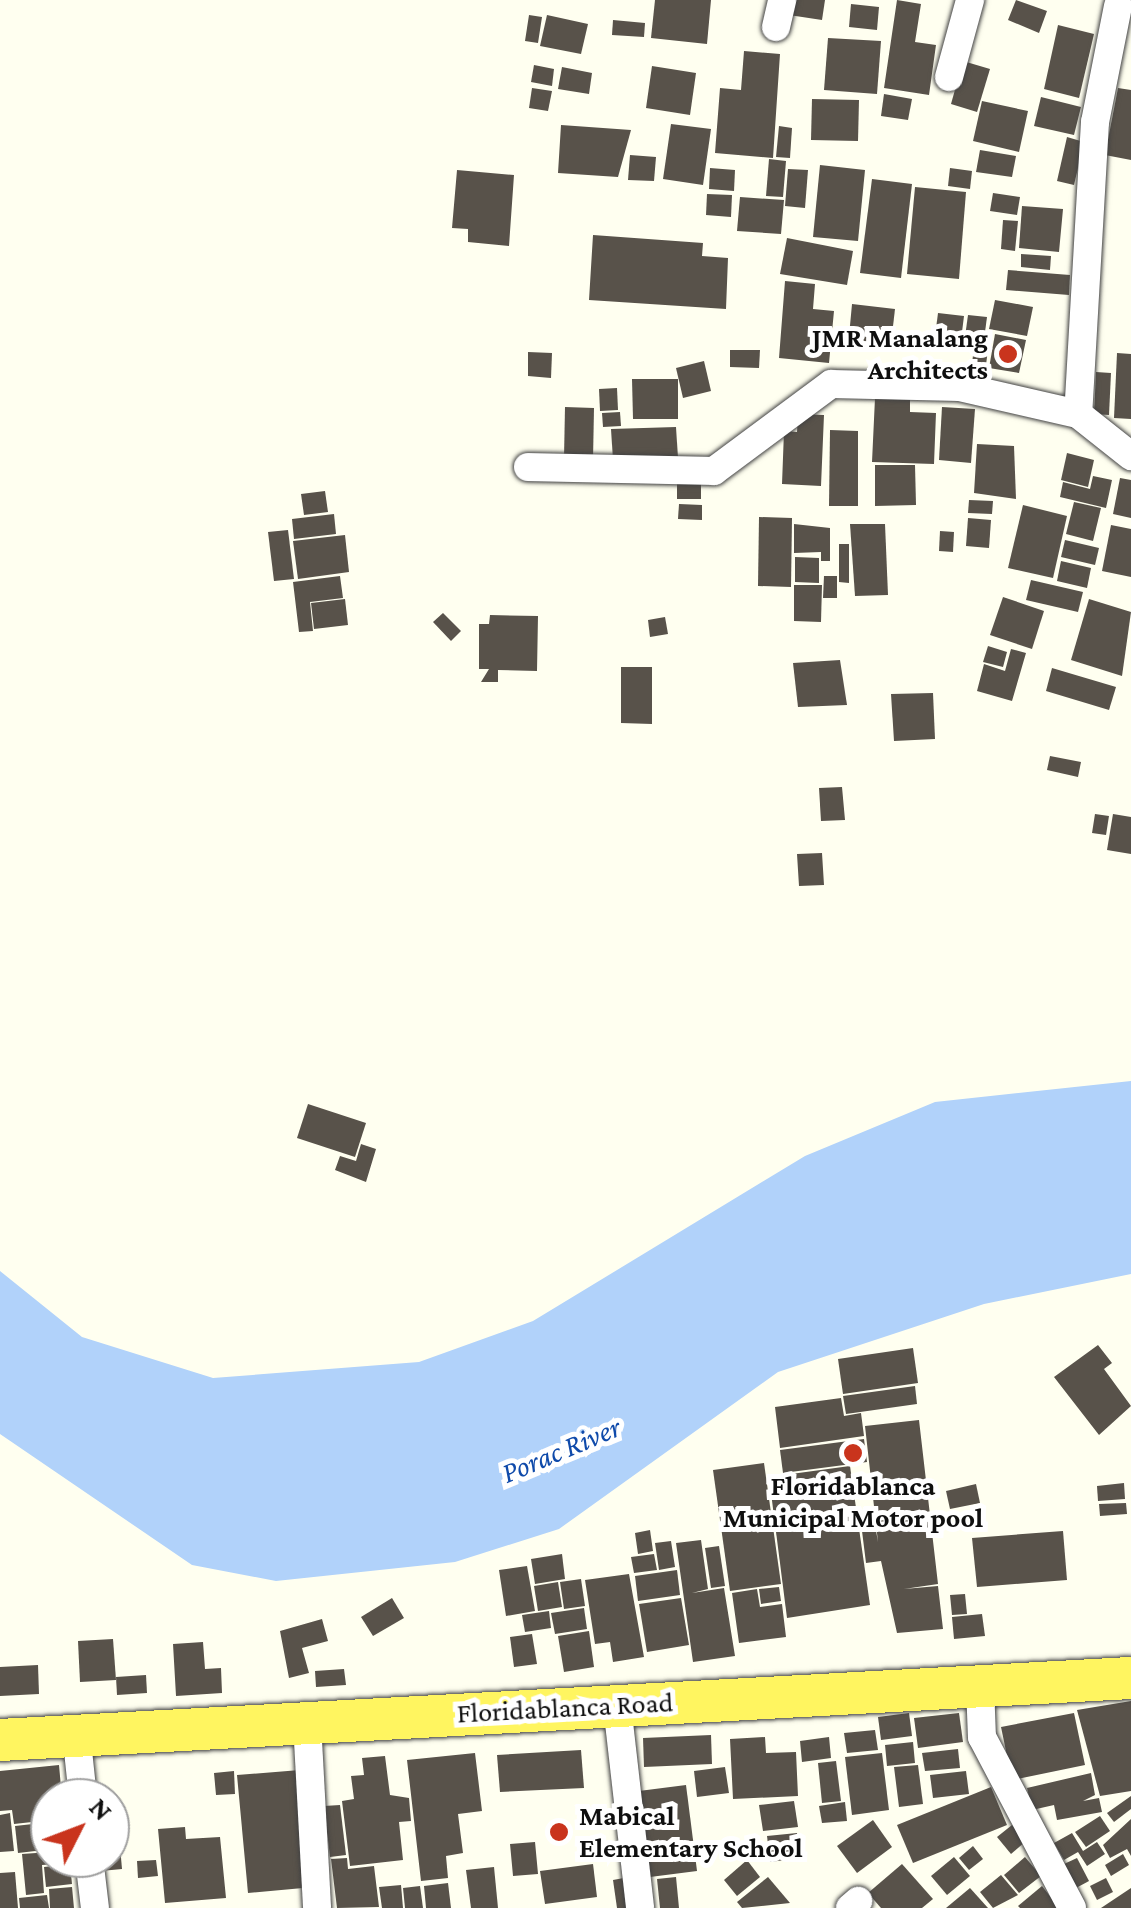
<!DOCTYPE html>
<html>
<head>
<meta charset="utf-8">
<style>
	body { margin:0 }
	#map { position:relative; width:1131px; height:1908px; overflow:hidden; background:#fffff0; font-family:"Crimson Pro",serif }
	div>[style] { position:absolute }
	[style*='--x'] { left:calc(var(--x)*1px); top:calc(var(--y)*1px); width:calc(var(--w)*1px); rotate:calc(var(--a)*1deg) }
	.water>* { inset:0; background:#b1d2fa }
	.building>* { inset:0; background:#58524a }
	.roads { filter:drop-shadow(0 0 2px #424242) drop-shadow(0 0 2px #424242) }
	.street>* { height:28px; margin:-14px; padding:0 14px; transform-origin:14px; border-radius:14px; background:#fff }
	.primary>* { height:42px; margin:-21px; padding:0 21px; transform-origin:21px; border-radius:21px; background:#fff560 }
	.dots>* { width:28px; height:28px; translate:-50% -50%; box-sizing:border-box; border:5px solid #fff; border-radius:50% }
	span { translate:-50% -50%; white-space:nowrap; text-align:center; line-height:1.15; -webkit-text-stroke:10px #fff; paint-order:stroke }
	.poi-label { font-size:28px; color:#0f0f0f; font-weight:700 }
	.right { translate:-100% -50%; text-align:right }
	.left { translate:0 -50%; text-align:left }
	.street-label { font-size:28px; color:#0f0f0f }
	.water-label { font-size:30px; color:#0f4aaa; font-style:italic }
	.north { position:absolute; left:30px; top:1778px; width:100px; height:100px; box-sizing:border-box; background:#fff; border:2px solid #9f9f9f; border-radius:50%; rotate:48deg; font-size:28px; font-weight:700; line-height:40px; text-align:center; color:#0f0f0f }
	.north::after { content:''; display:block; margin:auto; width:35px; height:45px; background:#c9341d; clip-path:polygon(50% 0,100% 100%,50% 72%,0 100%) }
</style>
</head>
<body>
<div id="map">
	<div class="water">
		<div style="clip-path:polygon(1131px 1081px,1131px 1274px,984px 1304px,778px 1372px,559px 1529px,455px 1562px,276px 1581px,192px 1565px,0 1434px,0 1271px,82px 1337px,213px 1378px,419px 1362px,533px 1321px,805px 1156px,935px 1102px)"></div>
	</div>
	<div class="building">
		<div style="clip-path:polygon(655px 0,711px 0,707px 44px,651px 38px)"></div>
		<div style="clip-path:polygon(791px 0,825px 0,822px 20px,789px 15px)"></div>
		<div style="clip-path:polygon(897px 0,921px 4px,915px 42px,936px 45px,929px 95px,884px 88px)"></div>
		<div style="clip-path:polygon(1016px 0,1047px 11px,1039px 33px,1008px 20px)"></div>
		<div style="clip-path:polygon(851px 4px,879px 7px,877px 30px,849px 27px)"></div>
		<div style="clip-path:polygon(529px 15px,542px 17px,538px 43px,525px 41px)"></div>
		<div style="clip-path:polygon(547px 15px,588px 24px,581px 54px,540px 46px)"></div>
		<div style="clip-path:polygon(613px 20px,645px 23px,644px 37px,612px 35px)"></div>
		<div style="clip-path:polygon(1058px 25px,1094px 34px,1079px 98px,1044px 89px)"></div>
		<div style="clip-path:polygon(828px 38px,881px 41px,877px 94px,824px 90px)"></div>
		<div style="clip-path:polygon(744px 51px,780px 54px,773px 158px,715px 153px,720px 88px,741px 90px)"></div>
		<div style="clip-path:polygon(963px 61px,990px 69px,977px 112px,951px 104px)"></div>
		<div style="clip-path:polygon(534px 65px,554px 69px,552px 86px,531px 82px)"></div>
		<div style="clip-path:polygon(652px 66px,696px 73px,690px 115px,646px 108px)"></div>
		<div style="clip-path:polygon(562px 67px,592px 73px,589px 94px,558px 89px)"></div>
		<div style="clip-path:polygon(532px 88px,552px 91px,548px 111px,529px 108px)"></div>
		<div style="clip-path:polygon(1118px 88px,1131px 90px,1131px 160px,1105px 155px)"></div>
		<div style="clip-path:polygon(884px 94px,912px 99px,908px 120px,881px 116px)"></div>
		<div style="clip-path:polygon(1041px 97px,1081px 107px,1074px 135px,1034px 126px)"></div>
		<div style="clip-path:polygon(812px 99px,859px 100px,858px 141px,811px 140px)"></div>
		<div style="clip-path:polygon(982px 101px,1028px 111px,1019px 152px,973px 141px)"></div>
		<div style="clip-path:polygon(671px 124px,711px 129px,703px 185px,663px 179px)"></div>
		<div style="clip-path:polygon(561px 125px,631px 130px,618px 177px,558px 173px)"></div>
		<div style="clip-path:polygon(779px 126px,792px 128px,790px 158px,776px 157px)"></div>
		<div style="clip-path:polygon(1067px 137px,1084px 142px,1074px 185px,1057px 181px)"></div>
		<div style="clip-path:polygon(980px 150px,1016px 156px,1012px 177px,976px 172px)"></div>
		<div style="clip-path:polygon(630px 155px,656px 157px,654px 181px,628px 180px)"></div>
		<div style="clip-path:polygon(769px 159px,786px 161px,783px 197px,766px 196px)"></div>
		<div style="clip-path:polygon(820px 165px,865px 170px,858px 241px,813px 237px)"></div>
		<div style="clip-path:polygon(710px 168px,735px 170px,734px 191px,709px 189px)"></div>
		<div style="clip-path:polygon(950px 168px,972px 171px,970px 189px,948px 186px)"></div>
		<div style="clip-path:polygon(788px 169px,808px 170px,805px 208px,785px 206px)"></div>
		<div style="clip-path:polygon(457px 170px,514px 175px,509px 246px,468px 242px,468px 229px,452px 228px)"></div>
		<div style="clip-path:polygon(872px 179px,912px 184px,901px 278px,860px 273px)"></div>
		<div style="clip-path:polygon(915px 187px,966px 192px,959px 279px,907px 274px)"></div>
		<div style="clip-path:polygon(993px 193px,1020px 197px,1017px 215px,990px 211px)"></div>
		<div style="clip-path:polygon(707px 194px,732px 195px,731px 217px,706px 215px)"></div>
		<div style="clip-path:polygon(740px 197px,784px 200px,781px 234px,737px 231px)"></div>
		<div style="clip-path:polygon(1022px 206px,1063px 209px,1059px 252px,1019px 248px)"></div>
		<div style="clip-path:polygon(1003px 220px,1018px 221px,1015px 251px,1001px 249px)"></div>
		<div style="clip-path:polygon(593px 235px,703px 243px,702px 256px,728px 258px,726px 309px,589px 300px)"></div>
		<div style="clip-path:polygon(787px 238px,853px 251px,847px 285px,780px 274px)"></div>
		<div style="clip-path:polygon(1021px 254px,1051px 256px,1050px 270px,1021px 267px)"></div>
		<div style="clip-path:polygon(1008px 270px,1070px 275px,1069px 295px,1006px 290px)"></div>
		<div style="clip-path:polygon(785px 281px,815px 284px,813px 309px,834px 311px,829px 363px,779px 358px)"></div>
		<div style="clip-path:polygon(995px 300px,1033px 307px,1027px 336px,989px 329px)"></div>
		<div style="clip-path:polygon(852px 304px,895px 309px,890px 352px,848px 347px)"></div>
		<div style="clip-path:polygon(938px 313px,964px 316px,960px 348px,934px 344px)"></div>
		<div style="clip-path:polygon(968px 315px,987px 317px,983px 347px,964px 344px)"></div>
		<div style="clip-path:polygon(995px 334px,1026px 340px,1019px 373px,989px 368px)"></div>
		<div style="clip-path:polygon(974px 348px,988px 349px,986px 365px,972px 363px)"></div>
		<div style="clip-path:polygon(730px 350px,760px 350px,759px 368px,730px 367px)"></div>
		<div style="clip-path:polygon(528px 352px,552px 353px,551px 378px,528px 376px)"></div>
		<div style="clip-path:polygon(1117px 353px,1131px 354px,1131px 419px,1114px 418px)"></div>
		<div style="clip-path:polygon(704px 361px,711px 391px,683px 398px,676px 368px)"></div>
		<div style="clip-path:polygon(1096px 372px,1111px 373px,1109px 415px,1094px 414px)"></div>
		<div style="clip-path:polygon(632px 379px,678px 379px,678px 419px,633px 419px)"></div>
		<div style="clip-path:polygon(617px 388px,618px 410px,600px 411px,599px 389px)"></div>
		<div style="clip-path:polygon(875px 398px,910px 400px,910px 412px,936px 413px,934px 464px,872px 462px)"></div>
		<div style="clip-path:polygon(565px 407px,594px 408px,593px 460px,564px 458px)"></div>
		<div style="clip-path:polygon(942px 407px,975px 409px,971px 463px,939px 460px)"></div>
		<div style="clip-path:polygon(620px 412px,621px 426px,603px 427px,602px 413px)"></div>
		<div style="clip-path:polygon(798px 414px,824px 415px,821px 486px,782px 484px,784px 431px,797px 432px)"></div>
		<div style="clip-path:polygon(676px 427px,678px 458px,613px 460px,611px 429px)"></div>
		<div style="clip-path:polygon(830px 430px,858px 431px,858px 506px,829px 506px)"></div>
		<div style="clip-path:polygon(977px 444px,1014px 446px,1016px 499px,974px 493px)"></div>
		<div style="clip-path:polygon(1067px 453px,1094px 460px,1088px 487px,1061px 480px)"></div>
		<div style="clip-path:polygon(875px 465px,915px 465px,916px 505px,875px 506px)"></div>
		<div style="clip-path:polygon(1093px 476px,1112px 480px,1106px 508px,1060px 497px,1063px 482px,1090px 489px)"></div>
		<div style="clip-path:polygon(677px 478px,701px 478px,701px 499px,677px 499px)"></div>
		<div style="clip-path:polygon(1120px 478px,1131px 480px,1131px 518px,1113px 514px)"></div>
		<div style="clip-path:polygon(325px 491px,328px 512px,304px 515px,301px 494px)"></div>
		<div style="clip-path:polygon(969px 500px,993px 501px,992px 514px,968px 513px)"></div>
		<div style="clip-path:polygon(1074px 502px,1101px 508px,1093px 541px,1066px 534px)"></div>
		<div style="clip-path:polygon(679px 504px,702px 505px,702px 520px,678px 519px)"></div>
		<div style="clip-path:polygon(1023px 505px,1067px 516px,1053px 578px,1008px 568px)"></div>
		<div style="clip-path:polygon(334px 514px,336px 534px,294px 539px,292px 519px)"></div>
		<div style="clip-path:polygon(759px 517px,792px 518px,791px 587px,758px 586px)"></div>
		<div style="clip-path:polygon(968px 518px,991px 520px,989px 548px,966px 546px)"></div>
		<div style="clip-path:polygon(794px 524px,830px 528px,830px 561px,821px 561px,821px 552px,794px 553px)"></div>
		<div style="clip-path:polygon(850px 524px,885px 524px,888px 595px,855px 596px)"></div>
		<div style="clip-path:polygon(1111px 525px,1131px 529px,1131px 577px,1102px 571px)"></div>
		<div style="clip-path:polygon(288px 530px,294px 579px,274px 581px,268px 532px)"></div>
		<div style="clip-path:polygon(940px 531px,954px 532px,953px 552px,939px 551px)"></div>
		<div style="clip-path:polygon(345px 535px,349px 572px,298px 579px,293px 541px)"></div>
		<div style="clip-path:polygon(1065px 540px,1099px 548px,1095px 565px,1061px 557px)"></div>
		<div style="clip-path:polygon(839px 544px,849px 544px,849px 583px,839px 582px)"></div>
		<div style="clip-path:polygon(795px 557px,819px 558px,819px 583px,795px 582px)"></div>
		<div style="clip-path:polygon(1061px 561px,1091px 568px,1087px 588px,1057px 581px)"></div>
		<div style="clip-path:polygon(340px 576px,343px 598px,310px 602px,313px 631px,299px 632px,293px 582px)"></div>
		<div style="clip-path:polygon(824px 576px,837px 576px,837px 598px,823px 598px)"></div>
		<div style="clip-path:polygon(1031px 580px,1083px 592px,1078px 612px,1026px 600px)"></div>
		<div style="clip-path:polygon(794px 585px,822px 585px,821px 622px,794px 621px)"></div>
		<div style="clip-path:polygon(1003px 597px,1044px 611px,1032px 649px,990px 635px)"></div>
		<div style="clip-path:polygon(345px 599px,348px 625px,314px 629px,311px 603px)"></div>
		<div style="clip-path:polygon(1089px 599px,1131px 612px,1122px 676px,1071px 660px)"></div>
		<div style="clip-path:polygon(443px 613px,461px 631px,451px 641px,433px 622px)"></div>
		<div style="clip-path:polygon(490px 615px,538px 616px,537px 671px,498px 670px,498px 682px,481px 682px,489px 669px,479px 669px,479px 624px,489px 624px)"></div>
		<div style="clip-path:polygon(665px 617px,668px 634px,650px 637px,648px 620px)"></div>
		<div style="clip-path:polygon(988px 646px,1007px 652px,1003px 667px,983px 662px)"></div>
		<div style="clip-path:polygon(1011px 649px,1026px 653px,1012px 701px,977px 691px,984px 664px,1005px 671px)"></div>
		<div style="clip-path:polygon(840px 660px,847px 705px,798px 707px,793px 663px)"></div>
		<div style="clip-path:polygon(621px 667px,652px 667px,652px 724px,621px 723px)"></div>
		<div style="clip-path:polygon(1052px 668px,1116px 687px,1109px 710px,1046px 691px)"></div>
		<div style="clip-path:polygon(933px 693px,935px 739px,894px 741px,891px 694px)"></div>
		<div style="clip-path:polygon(1050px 756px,1081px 762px,1078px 777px,1047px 770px)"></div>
		<div style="clip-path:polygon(842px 787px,845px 820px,821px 821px,819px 788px)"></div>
		<div style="clip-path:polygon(1095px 814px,1109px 816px,1106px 835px,1092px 833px)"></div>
		<div style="clip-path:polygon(1113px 814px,1131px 817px,1131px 854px,1107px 850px)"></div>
		<div style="clip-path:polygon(822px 853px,824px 885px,799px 886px,797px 854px)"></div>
		<div style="clip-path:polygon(308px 1104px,366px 1123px,355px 1157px,297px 1138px)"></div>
		<div style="clip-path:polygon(361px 1144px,376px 1149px,366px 1182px,335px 1170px,340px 1156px,356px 1161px)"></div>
		<div style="clip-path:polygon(1098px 1345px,1112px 1363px,1104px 1369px,1131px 1406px,1099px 1435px,1054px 1377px)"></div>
		<div style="clip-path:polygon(913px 1348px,918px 1383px,843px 1394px,838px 1359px)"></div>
		<div style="clip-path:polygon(915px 1386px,917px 1404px,846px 1414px,843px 1396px)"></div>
		<div style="clip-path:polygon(841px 1398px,844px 1416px,861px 1413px,864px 1436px,780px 1448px,775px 1407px)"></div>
		<div style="clip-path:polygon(919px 1420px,938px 1584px,904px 1589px,938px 1586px,943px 1629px,897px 1633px,881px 1561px,866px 1563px,860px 1515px,873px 1513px,878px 1542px,865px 1426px)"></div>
		<div style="clip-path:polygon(864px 1439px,867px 1462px,783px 1473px,780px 1450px)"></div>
		<div style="clip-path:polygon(764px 1463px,781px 1584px,730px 1591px,713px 1470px)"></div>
		<div style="clip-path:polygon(850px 1466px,870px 1605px,787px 1618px,769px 1477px)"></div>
		<div style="clip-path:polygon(1124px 1483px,1125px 1499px,1098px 1501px,1097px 1486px)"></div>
		<div style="clip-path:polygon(976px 1484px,980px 1503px,950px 1509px,946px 1491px)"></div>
		<div style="clip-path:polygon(1126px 1503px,1127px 1514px,1100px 1516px,1099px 1504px)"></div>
		<div style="clip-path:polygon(650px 1530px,653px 1551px,638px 1554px,635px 1533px)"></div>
		<div style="clip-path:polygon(1063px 1531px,1067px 1580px,977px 1587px,972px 1538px)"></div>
		<div style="clip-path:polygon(701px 1540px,708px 1589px,692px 1593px,724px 1588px,735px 1656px,693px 1662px,676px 1543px)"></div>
		<div style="clip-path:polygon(671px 1541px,675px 1567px,659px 1570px,655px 1543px)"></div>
		<div style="clip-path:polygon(719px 1546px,725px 1586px,711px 1588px,705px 1548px)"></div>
		<div style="clip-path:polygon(562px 1554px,565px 1579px,535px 1584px,531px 1559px)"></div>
		<div style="clip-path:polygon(654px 1554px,657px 1570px,634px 1573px,631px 1557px)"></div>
		<div style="clip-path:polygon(527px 1566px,535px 1611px,506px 1616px,499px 1570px)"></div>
		<div style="clip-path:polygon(677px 1570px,680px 1595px,638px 1601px,635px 1576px)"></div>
		<div style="clip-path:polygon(629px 1574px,644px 1657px,613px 1662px,610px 1642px,595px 1644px,585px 1580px)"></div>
		<div style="clip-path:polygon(581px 1579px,585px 1606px,564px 1609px,560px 1582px)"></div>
		<div style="clip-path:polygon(558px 1582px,562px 1607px,538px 1611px,534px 1586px)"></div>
		<div style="clip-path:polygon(779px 1587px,781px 1601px,761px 1604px,759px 1589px)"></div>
		<div style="clip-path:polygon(757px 1589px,760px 1607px,782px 1604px,786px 1637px,739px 1643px,732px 1593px)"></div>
		<div style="clip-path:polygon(965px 1594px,967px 1614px,952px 1615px,950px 1595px)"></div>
		<div style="clip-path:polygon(392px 1598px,404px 1618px,373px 1636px,361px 1617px)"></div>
		<div style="clip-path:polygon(681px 1598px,689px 1645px,647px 1652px,639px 1604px)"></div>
		<div style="clip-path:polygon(584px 1608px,587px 1629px,555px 1634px,551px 1613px)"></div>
		<div style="clip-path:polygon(549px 1611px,551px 1628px,525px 1632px,522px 1615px)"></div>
		<div style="clip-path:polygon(982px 1614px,985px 1636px,954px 1639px,952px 1617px)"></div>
		<div style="clip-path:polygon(322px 1619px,328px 1641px,302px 1648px,309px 1673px,289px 1678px,280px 1631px)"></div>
		<div style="clip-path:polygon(589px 1631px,594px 1667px,564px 1672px,558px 1636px)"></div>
		<div style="clip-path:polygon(532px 1634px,537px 1664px,514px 1667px,510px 1637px)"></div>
		<div style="clip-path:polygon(113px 1639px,116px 1680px,80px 1682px,78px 1641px)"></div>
		<div style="clip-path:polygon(203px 1642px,205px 1669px,221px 1668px,222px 1693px,176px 1696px,173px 1644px)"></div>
		<div style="clip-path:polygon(38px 1665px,39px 1694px,0 1696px,0 1667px)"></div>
		<div style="clip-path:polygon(344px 1669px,346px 1685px,316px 1687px,315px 1671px)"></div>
		<div style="clip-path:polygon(146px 1675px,147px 1693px,117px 1695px,116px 1677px)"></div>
		<div style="clip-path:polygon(1131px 1701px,1131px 1791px,1100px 1796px,1077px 1710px)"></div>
		<div style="clip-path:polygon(909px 1713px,912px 1736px,881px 1740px,878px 1717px)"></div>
		<div style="clip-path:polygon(959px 1713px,963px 1742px,918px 1748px,914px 1718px)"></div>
		<div style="clip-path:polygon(1074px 1713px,1085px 1765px,1012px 1780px,1001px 1727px)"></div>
		<div style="clip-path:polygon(875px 1730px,878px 1750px,847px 1753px,844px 1733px)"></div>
		<div style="clip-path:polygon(711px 1735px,712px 1764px,644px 1767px,643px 1738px)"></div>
		<div style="clip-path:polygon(765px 1737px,766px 1753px,796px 1752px,798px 1796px,733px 1799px,730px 1739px)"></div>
		<div style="clip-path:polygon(829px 1737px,831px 1758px,802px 1762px,800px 1741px)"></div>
		<div style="clip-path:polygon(913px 1742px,915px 1763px,887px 1766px,885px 1745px)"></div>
		<div style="clip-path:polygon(958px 1749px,960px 1768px,925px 1771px,922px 1753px)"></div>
		<div style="clip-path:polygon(581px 1750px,584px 1788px,500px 1792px,497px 1755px)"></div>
		<div style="clip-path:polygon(475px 1753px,482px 1811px,458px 1814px,463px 1853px,446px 1856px,448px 1878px,421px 1881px,407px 1760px)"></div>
		<div style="clip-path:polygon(882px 1753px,889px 1810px,852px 1815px,845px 1757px)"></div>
		<div style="clip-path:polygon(385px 1756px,390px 1795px,409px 1798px,411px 1821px,399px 1822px,403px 1860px,350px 1866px,342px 1801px,354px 1799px,351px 1776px,364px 1775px,362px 1758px)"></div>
		<div style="clip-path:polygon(836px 1761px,841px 1801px,822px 1803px,818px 1763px)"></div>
		<div style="clip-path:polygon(59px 1765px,62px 1798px,50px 1798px,50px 1820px,14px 1824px,12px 1810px,0 1811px,0 1771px)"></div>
		<div style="clip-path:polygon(918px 1765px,923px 1804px,899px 1807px,894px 1767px)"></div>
		<div style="clip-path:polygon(725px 1767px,729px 1793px,697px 1797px,694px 1771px)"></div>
		<div style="clip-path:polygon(300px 1770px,303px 1888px,248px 1893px,237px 1775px)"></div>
		<div style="clip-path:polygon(234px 1771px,235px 1794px,216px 1795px,214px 1773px)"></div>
		<div style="clip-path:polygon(966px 1771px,969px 1794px,933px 1798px,930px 1775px)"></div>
		<div style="clip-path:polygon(1091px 1773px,1095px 1795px,1083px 1801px,1099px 1798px,1102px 1812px,1057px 1820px,1054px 1805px,1032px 1810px,1027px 1788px)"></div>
		<div style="clip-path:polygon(686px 1785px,697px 1871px,650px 1877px,639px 1791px)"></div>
		<div style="clip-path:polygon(991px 1787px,1007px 1825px,913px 1863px,897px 1825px)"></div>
		<div style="clip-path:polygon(1131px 1796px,1131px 1809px,1114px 1822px,1107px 1813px)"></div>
		<div style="clip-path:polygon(794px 1801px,798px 1827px,763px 1831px,759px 1805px)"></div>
		<div style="clip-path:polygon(845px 1802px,847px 1821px,822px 1823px,819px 1806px)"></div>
		<div style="clip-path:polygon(340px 1805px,346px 1855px,330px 1857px,324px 1806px)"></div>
		<div style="clip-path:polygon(10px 1813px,14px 1851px,0 1852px,0 1815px)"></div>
		<div style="clip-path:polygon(1100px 1816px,1110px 1831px,1086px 1847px,1075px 1832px)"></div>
		<div style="clip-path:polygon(1131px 1819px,1131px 1856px,1127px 1849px,1110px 1858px,1103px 1845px)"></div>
		<div style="clip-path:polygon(873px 1820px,892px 1847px,857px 1873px,837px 1846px)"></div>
		<div style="clip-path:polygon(42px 1823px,44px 1850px,18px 1853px,15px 1826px)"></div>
		<div style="clip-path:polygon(1012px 1825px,1026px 1841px,1011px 1854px,997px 1837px)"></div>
		<div style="clip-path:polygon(185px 1827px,186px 1839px,220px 1837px,226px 1898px,165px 1903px,158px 1829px)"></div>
		<div style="clip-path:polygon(797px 1833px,800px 1858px,770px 1862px,767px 1836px)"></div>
		<div style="clip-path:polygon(1072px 1833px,1083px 1851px,1097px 1842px,1105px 1854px,1087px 1866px,1078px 1852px,1064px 1860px,1054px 1843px)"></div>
		<div style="clip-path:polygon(535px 1842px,538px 1874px,513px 1876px,510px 1844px)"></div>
		<div style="clip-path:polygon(120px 1846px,122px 1869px,101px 1871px,100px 1858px)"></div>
		<div style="clip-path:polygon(973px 1846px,983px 1859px,969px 1870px,959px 1858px)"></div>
		<div style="clip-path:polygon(50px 1852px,69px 1863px,42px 1865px,44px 1893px,26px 1895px,22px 1854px)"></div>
		<div style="clip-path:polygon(1123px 1854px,1129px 1865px,1111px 1876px,1105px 1865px)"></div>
		<div style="clip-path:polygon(954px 1857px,970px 1876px,947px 1895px,931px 1876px)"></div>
		<div style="clip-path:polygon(1025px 1857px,1041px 1876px,1019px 1893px,1004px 1875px)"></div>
		<div style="clip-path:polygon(347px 1858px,348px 1869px,374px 1866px,379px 1907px,337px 1908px,331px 1859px)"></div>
		<div style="clip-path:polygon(1077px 1858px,1089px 1881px,1076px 1888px,1064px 1864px)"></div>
		<div style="clip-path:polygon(156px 1860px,158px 1876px,138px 1878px,137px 1861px)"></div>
		<div style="clip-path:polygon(747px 1860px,760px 1877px,737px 1896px,724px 1880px)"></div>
		<div style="clip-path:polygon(70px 1864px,72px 1884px,46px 1887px,44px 1867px)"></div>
		<div style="clip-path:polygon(593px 1864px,597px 1897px,545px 1904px,540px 1871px)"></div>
		<div style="clip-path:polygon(902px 1864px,933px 1899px,922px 1908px,881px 1908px,868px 1893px)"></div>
		<div style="clip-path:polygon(494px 1867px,498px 1908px,471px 1908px,466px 1870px)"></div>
		<div style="clip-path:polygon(15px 1872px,18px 1908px,0 1908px,0 1873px)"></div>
		<div style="clip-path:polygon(1001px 1875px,1018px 1895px,993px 1908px,980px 1892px)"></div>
		<div style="clip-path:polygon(629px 1877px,634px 1908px,617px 1908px,613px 1880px)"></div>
		<div style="clip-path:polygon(676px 1877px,679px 1908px,660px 1908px,657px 1879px)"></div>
		<div style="clip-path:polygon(768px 1877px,790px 1903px,742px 1908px,737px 1902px)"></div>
		<div style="clip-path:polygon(1106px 1878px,1113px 1892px,1097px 1900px,1090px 1886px)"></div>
		<div style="clip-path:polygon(448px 1883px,451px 1908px,426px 1908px,424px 1886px)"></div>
		<div style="clip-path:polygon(401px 1885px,403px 1908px,382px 1908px,379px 1887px)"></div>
		<div style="clip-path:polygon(420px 1886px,423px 1908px,405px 1908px,403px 1888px)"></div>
		<div style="clip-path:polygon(1042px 1886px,1059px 1908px,1020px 1908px,1018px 1906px)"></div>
		<div style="clip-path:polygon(72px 1887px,74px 1908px,50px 1908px,49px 1889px)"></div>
		<div style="clip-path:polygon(970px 1888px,988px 1908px,946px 1908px)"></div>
		<div style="clip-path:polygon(1131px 1888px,1131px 1908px,1101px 1908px)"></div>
		<div style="clip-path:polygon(47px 1895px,49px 1908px,20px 1908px,19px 1898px)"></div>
	</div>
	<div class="roads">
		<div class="street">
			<div style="--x:1118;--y:6;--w:118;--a:101.2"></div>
			<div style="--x:1095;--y:122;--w:292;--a:93.3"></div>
			<div style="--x:1078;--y:414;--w:68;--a:38.4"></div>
			<div style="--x:776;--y:27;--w:28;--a:-77"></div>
			<div style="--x:949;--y:77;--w:80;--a:-74.7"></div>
			<div style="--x:528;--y:467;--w:186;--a:1.2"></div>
			<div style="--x:714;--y:471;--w:146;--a:-36.6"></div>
			<div style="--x:831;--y:384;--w:129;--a:1.3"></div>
			<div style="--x:960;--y:387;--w:121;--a:12.9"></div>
			<div style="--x:980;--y:1686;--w:51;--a:87.8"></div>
			<div style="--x:982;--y:1737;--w:193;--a:62.2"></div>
			<div style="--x:617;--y:1705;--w:204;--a:83.5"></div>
			<div style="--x:307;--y:1722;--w:186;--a:86.9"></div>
			<div style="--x:76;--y:1732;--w:66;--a:83.9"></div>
			<div style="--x:89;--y:1858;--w:50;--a:83.2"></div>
			<div style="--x:850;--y:1908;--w:11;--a:-41"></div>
		</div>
		<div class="primary">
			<div style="--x:0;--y:1740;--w:1133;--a:-3.14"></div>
		</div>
	</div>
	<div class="dots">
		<div style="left:1008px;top:354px;background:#c9341d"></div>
		<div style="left:853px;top:1453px;background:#c9341d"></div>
		<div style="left:559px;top:1832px;background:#c9341d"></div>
	</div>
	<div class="poi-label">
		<span class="right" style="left:988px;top:354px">JMR Manalang<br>Architects</span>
		<span style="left:853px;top:1502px">Floridablanca<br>Municipal Motor pool</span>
		<span class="left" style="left:579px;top:1832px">Mabical<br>Elementary School</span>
	</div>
	<div class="street-label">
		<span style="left:565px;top:1708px;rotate:-3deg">Floridablanca Road</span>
	</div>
	<div class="water-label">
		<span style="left:561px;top:1450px;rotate:-23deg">Porac River</span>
	</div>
	<div class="north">N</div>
</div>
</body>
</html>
